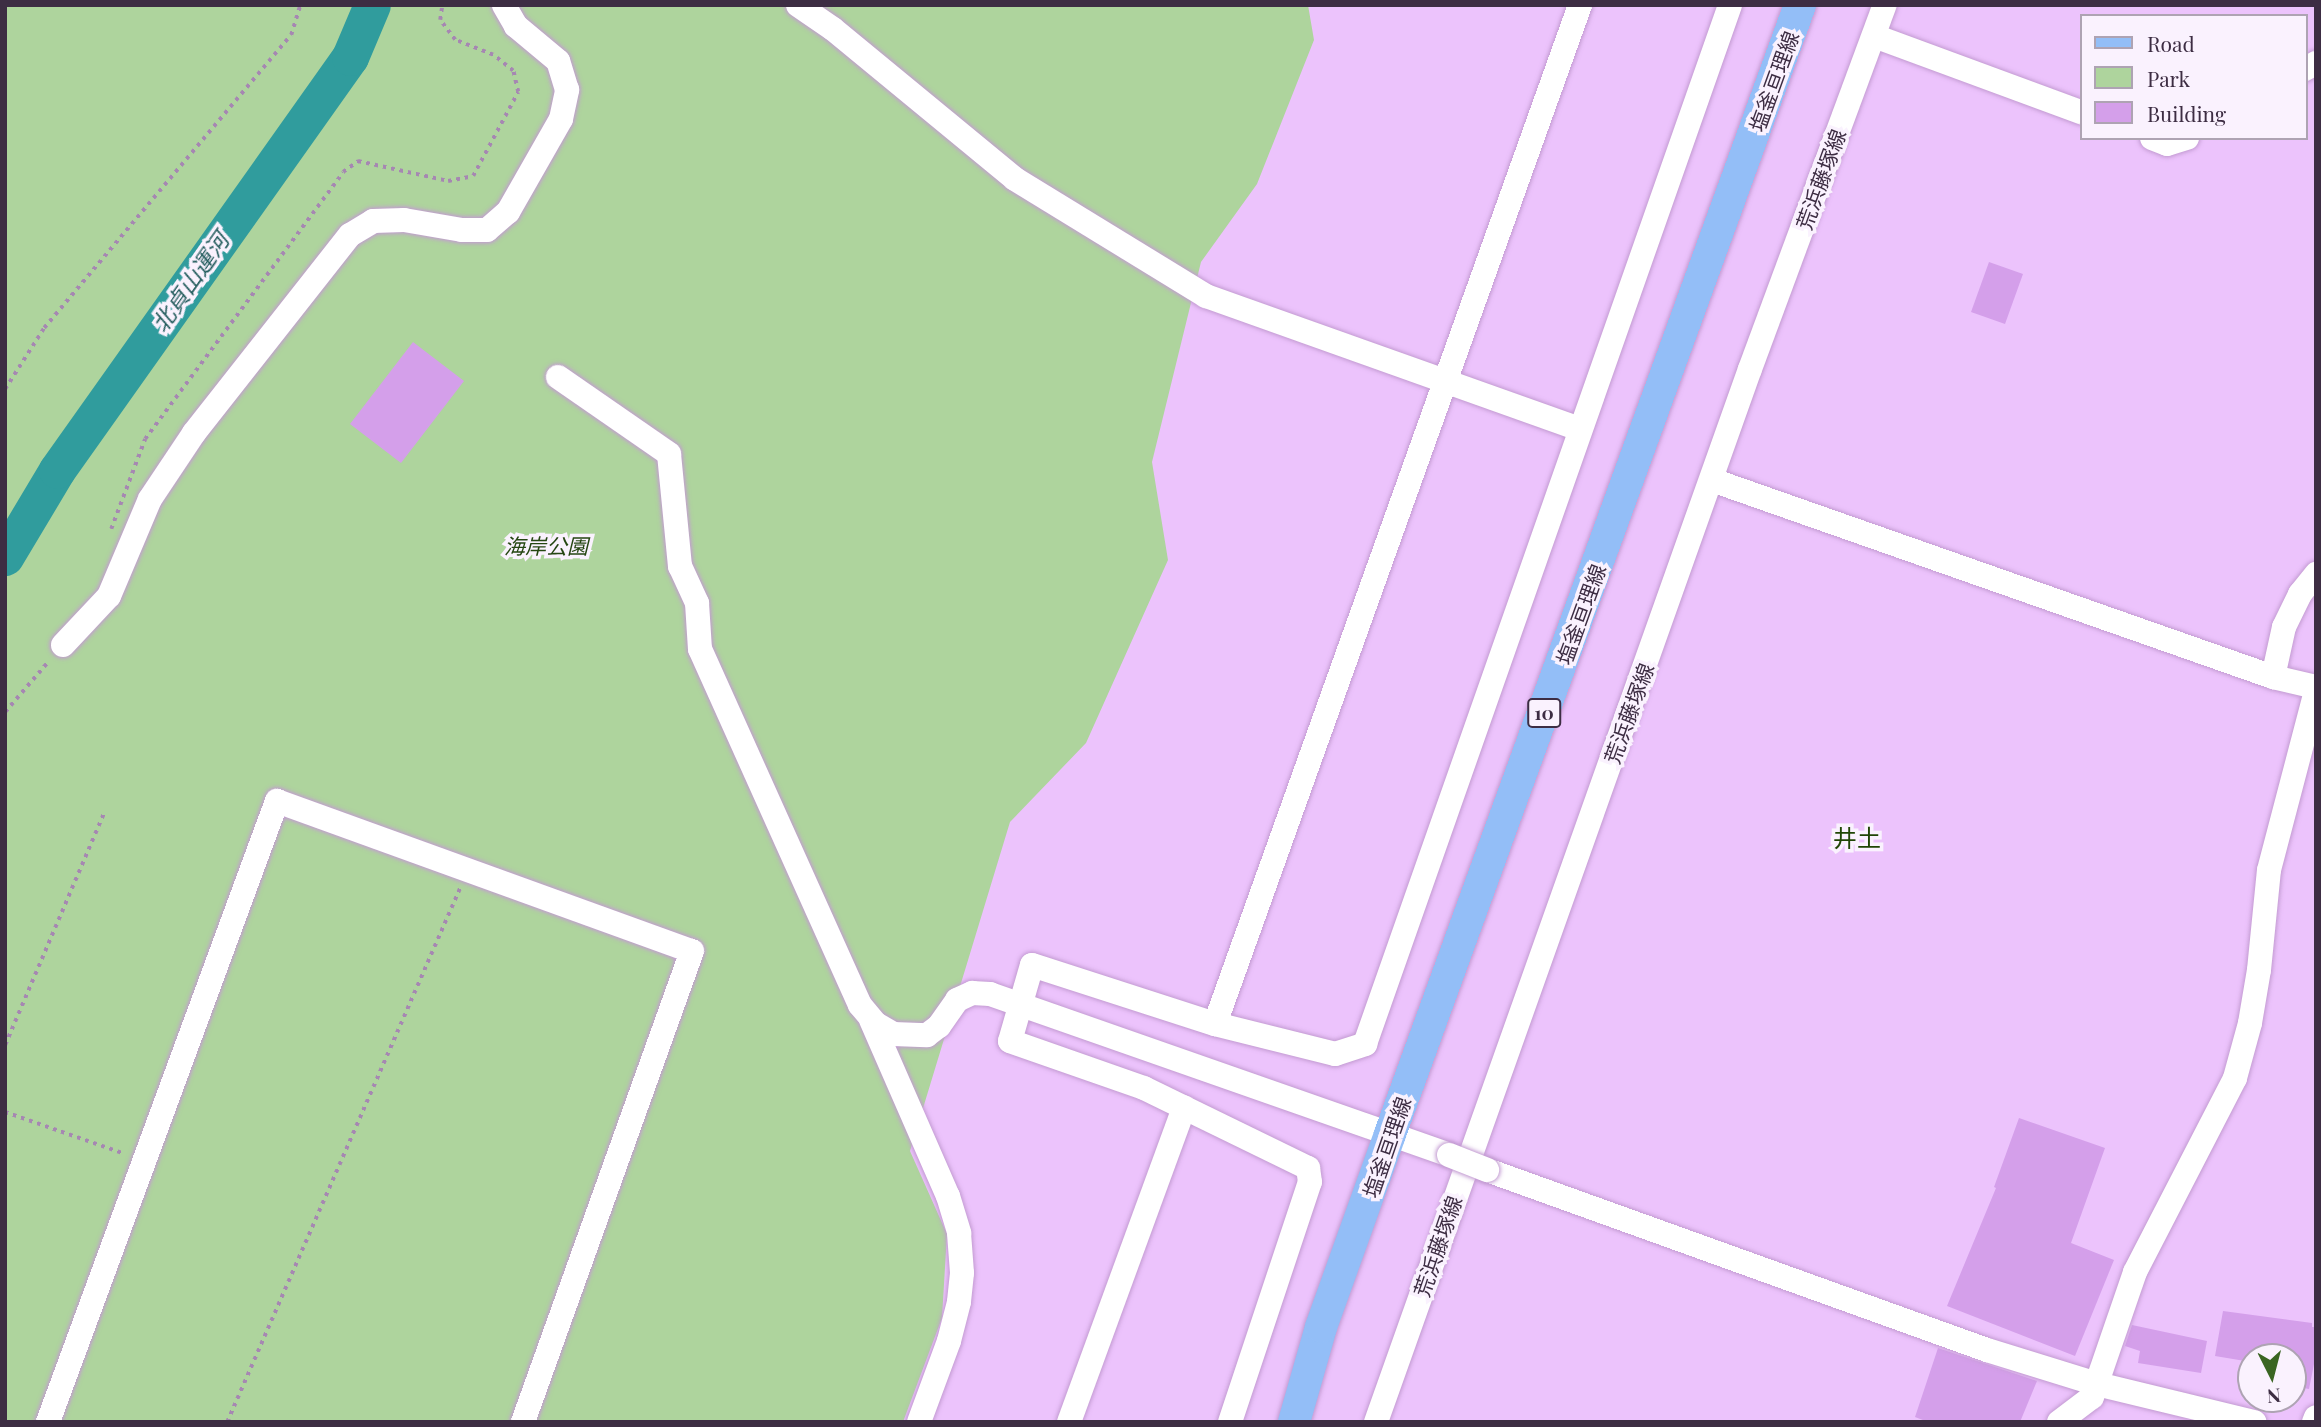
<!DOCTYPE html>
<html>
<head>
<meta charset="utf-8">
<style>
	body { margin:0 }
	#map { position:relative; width:2321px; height:1427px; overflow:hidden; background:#ecc3fc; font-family:"Playfair Display","Noto Sans JP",serif }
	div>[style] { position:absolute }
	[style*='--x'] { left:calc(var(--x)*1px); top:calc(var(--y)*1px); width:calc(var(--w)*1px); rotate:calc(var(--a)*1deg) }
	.green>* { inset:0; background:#aed49d }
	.river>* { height:37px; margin:-18.5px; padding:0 18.5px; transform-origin:18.5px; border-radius:18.5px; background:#309c9d }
	.building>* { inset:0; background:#d49fea }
	.path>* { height:3.5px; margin-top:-1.75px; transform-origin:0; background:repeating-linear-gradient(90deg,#a687b2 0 3.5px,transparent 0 8.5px) }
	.roads { filter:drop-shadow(0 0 2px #c39bd2) drop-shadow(0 0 2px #c39bd2) }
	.minor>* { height:24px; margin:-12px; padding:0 12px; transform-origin:12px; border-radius:12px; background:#fff }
	.major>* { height:32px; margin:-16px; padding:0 16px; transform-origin:16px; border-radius:16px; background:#93bef7 }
	.bridges { filter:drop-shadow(0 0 2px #c39bd2) drop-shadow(0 0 2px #c39bd2) }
	.minor-bridge>* { height:24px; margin:-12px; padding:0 12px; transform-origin:12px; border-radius:12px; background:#fff }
	span { translate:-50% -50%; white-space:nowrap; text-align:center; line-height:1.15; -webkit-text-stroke:7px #faf2fe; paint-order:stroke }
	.shield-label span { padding:2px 5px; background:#faf2fe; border:2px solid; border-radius:5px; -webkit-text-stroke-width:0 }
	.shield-label { font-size:19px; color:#3d2d43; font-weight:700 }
	.street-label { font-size:21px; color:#3d2d43 }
	.park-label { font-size:21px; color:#254612; font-style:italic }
	.water-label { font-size:23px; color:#235c5d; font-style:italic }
	.quarter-label { font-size:24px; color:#204605 }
	.frame { position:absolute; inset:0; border:7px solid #3d2d43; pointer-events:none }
	.legend { position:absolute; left:2080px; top:14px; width:228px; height:126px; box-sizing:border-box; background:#faf2fe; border:2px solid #aea3b3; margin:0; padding:9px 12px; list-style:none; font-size:21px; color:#3d2d43 }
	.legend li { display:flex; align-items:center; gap:14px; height:35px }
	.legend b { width:35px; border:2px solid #aea3b3 }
	.north { position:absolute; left:2237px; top:1343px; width:70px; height:70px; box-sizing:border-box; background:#faf2fe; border:2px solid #aea3b3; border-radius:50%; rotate:174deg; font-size:19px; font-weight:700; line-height:28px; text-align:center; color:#3d2d43 }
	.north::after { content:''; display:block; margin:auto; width:24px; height:32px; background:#3a6522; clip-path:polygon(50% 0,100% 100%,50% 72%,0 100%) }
</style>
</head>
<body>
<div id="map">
	<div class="green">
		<div style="clip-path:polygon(5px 5px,1308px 5px,1314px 40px,1257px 184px,1201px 262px,1152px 462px,1168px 560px,1086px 743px,1010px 822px,910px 1151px,947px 1234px,942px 1318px,903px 1422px,5px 1422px)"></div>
	</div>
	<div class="river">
		<div style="--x:5;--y:557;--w:101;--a:-59.1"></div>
		<div style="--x:57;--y:470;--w:506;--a:-54.65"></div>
		<div style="--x:350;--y:57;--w:56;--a:-67.1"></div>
	</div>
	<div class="building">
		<div style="clip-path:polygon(1989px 262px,2023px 274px,2005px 324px,1971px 312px)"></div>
		<div style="clip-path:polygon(413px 342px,464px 381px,401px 463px,350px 424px)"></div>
		<div style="clip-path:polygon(2019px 1118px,2105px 1148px,2071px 1243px,2114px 1260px,2075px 1356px,1947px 1306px,1996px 1188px,1994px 1187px)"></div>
		<div style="clip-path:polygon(2223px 1311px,2312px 1323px,2312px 1327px,2316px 1327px,2316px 1354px,2309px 1389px,2293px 1386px,2293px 1357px,2251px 1357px,2251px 1362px,2215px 1356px)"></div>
		<div style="clip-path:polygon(2132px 1325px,2207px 1341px,2201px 1373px,2138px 1363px,2140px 1351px,2125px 1346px)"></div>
		<div style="clip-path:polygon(1938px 1348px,2037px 1381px,2020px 1422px,1928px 1422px,1915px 1417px)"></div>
	</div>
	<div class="path">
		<div style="--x:5;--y:389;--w:72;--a:-57.4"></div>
		<div style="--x:44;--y:328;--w:383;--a:-49.9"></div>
		<div style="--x:291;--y:35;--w:31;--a:-73"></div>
		<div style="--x:111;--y:529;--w:96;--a:-69.3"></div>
		<div style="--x:145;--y:439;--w:332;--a:-53.4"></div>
		<div style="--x:343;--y:172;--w:19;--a:-36"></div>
		<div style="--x:358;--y:161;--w:92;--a:12.5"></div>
		<div style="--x:448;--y:181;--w:25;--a:-11"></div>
		<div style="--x:473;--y:176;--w:95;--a:-61.8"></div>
		<div style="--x:518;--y:92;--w:22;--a:-103"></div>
		<div style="--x:513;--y:71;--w:26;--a:-141"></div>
		<div style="--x:493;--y:55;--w:41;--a:-158.5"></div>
		<div style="--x:455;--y:40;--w:25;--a:-127"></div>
		<div style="--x:440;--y:20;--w:15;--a:-82"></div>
		<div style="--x:5;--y:712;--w:66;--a:-49.3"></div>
		<div style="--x:5;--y:1045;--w:252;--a:-66.9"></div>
		<div style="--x:5;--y:1112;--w:127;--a:19.3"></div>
		<div style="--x:227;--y:1422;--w:583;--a:-66.43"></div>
	</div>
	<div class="roads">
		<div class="minor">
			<div style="--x:798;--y:5;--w:42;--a:34.4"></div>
			<div style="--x:833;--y:29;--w:236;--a:39.5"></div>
			<div style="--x:1015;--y:179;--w:224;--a:31.5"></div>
			<div style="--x:1206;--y:296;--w:396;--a:19.6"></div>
			<div style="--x:1874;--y:36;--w:221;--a:20.2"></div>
			<div style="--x:2305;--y:69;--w:13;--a:-29"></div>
			<div style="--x:2152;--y:138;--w:16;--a:22"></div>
			<div style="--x:2167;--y:144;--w:21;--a:-17"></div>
			<div style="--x:558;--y:377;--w:135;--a:34.7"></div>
			<div style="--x:669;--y:454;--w:113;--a:84.4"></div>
			<div style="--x:680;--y:566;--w:41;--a:65.3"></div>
			<div style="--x:697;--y:603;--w:46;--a:86.3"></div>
			<div style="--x:700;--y:649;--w:390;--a:65.8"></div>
			<div style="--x:860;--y:1005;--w:25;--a:50"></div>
			<div style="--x:876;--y:1024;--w:20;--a:30"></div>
			<div style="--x:893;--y:1034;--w:34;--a:2"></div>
			<div style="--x:927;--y:1035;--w:15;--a:-37"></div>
			<div style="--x:939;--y:1026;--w:32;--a:-55"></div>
			<div style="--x:957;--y:1000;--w:17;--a:-25"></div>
			<div style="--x:972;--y:993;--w:18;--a:3"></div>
			<div style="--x:990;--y:994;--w:486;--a:19.3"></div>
			<div style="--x:1712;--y:480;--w:595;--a:19.35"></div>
			<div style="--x:2273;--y:677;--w:44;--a:13.1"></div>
			<div style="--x:63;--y:645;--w:67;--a:-46.8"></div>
			<div style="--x:109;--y:596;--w:105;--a:-67.1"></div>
			<div style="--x:150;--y:499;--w:79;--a:-56.3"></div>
			<div style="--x:194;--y:433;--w:252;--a:-51.8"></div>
			<div style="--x:350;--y:235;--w:27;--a:-31"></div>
			<div style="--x:373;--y:221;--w:31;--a:-2"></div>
			<div style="--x:404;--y:220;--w:59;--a:9.8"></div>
			<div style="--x:462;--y:230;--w:25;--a:0"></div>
			<div style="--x:487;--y:230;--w:28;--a:-41"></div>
			<div style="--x:508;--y:212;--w:107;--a:-60.3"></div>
			<div style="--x:561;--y:119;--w:30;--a:-78"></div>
			<div style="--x:567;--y:90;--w:30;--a:-107"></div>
			<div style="--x:558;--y:61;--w:55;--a:-140.2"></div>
			<div style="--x:516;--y:26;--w:24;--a:-120"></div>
			<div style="--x:2273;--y:677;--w:51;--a:-77.6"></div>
			<div style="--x:2284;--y:627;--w:37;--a:-64"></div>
			<div style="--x:2300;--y:594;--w:26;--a:-51"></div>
			<div style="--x:871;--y:1020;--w:192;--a:66.4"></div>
			<div style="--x:948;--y:1196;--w:39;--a:73"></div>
			<div style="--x:959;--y:1233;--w:40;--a:85.7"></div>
			<div style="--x:962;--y:1273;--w:29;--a:96"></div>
			<div style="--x:959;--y:1302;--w:40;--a:104.4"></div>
			<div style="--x:949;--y:1341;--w:86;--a:110.3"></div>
			<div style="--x:1215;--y:1024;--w:1082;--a:-70.29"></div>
			<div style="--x:1487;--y:1170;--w:531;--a:19.8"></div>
			<div style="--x:1987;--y:1350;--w:115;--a:17.2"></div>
			<div style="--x:2097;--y:1384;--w:162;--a:13.6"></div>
			<div style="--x:48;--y:1422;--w:662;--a:-69.76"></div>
			<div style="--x:277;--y:801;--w:441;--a:19.9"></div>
			<div style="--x:692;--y:951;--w:500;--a:109.74"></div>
			<div style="--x:1069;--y:1422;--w:335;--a:-69.9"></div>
			<div style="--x:1230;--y:1422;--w:253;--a:-71.6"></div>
			<div style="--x:1310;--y:1182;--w:14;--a:-98"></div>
			<div style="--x:1308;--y:1168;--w:182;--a:-154"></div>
			<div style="--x:1144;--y:1088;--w:142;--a:-160.7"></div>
			<div style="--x:1010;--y:1041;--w:79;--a:-73.9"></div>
			<div style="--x:1032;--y:965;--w:192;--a:17.9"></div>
			<div style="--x:1215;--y:1024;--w:124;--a:14"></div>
			<div style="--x:1335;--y:1054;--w:32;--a:-18"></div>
			<div style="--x:1365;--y:1044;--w:1101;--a:-70.64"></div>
			<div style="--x:1376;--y:1422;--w:1117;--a:-70.45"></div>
			<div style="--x:1750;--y:369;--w:388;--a:-69.7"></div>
			<div style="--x:2059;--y:1422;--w:41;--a:-37.1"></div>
			<div style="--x:2092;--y:1397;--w:132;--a:-71"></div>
			<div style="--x:2135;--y:1272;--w:218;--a:-62.7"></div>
			<div style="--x:2235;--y:1078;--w:57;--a:-74.7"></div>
			<div style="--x:2250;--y:1023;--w:54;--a:-80.4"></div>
			<div style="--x:2259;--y:970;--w:100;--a:-84.3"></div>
			<div style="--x:2269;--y:870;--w:185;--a:-75.3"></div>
			<div style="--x:2314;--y:1422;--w:5;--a:-68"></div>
		</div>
		<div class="major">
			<div style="--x:1294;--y:1422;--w:99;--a:-74.1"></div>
			<div style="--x:1321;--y:1327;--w:205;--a:-70.3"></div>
			<div style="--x:1390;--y:1134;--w:1201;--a:-70.04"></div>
		</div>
	</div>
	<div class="bridges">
		<div class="minor-bridge">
			<div style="--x:1449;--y:1155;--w:41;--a:21.5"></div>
		</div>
	</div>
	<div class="shield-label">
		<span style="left:1544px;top:713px">10</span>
	</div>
	<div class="street-label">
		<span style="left:1773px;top:81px;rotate:-70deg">塩釜亘理線</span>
		<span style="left:1820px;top:179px;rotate:-70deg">荒浜藤塚線</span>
		<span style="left:1580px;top:614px;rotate:-70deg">塩釜亘理線</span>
		<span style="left:1628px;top:713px;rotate:-70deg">荒浜藤塚線</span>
		<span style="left:1386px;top:1147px;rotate:-71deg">塩釜亘理線</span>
		<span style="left:1437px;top:1246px;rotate:-71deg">荒浜藤塚線</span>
	</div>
	<div class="park-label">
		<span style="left:546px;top:545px">海岸公園</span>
	</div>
	<div class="water-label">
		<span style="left:190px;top:282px;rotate:-55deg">北貞山運河</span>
	</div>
	<div class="quarter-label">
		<span style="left:1857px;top:838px">井土</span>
	</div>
	<div class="frame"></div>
	<ul class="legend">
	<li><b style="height:9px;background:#93bef7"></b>Road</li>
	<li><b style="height:19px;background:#aed49d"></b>Park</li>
	<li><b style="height:19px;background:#d49fea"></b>Building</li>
	</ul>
	<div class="north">N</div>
</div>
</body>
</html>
